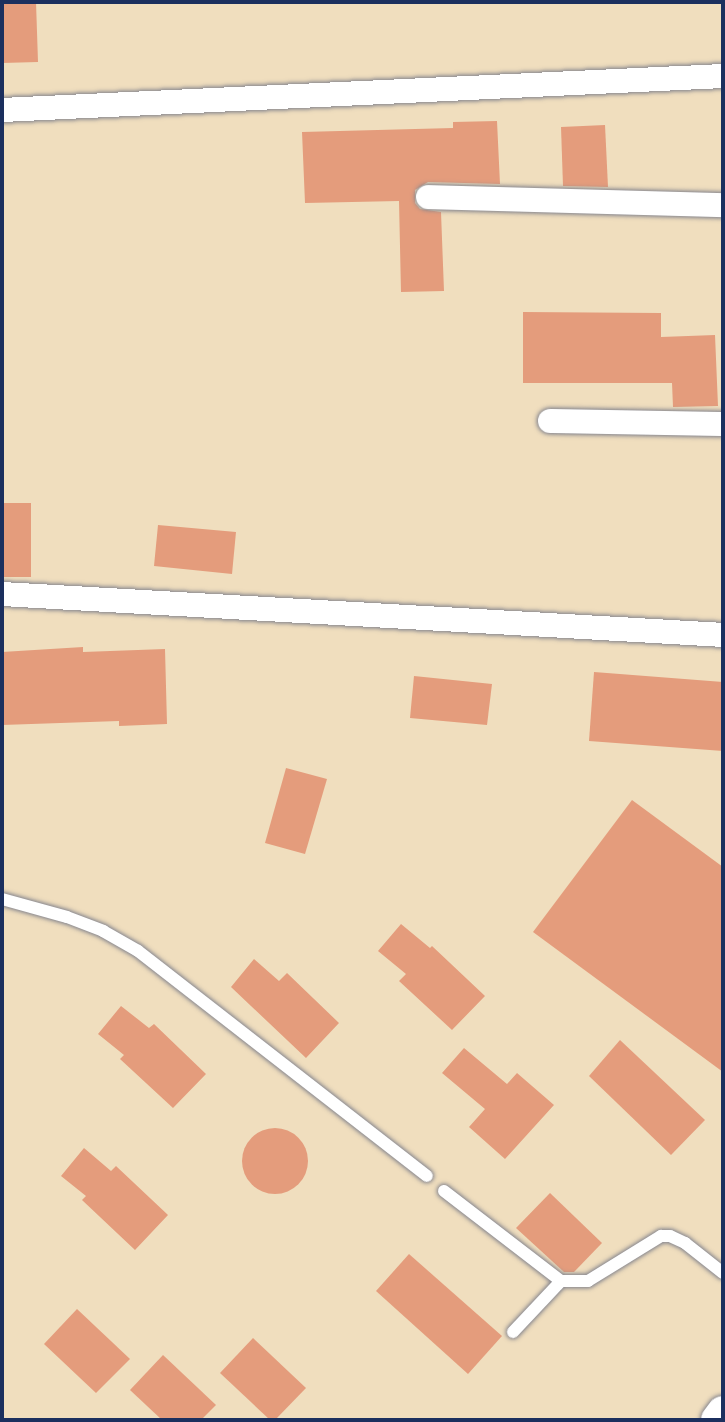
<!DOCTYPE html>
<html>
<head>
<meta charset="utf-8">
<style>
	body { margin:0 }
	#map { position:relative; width:725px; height:1422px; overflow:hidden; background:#f0debe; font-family:"Playpen Sans",sans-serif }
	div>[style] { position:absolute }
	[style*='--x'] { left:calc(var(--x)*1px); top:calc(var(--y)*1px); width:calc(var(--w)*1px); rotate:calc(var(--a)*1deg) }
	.building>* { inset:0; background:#e49c7c }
	.round { border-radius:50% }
	.roads { filter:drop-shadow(0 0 2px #86868e) drop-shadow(0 0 2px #86868e) }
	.service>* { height:12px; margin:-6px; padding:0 6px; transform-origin:6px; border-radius:6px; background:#fff }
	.minor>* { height:24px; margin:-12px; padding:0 12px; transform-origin:12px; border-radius:12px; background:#fff }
	.tertiary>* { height:32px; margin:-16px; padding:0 16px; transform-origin:16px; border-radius:16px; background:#fff }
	span { translate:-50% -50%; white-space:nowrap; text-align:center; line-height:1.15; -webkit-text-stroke:7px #fdfcf7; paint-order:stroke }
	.frame { position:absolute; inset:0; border:4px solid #1b2f5e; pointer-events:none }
</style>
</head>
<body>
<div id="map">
	<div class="building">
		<div style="clip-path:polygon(2px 2px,36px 2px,38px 62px,2px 63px)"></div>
		<div style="clip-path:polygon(497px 121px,500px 184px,428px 182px,415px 190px,415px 203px,420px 209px,441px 212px,444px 291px,401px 292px,399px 201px,305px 203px,302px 132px,453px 128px,453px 122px)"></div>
		<div style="clip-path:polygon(605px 125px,608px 187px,563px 186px,561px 127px)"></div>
		<div style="clip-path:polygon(523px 312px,661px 313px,661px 337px,715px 335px,718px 406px,673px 407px,672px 383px,523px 383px)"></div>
		<div style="clip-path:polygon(2px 503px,31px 503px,31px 577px,2px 577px)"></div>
		<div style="clip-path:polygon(158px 525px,236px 532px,232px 574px,154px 566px)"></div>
		<div style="clip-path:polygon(83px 647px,83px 652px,165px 649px,167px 724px,119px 726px,119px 721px,2px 725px,2px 652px)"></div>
		<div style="clip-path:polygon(594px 672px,723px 682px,723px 751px,589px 741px)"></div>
		<div style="clip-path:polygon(414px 676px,492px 684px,487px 725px,410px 718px)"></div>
		<div style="clip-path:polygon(286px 768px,327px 779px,305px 854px,265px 843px)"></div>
		<div style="clip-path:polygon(632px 800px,723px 867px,723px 1072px,533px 932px)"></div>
		<div style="clip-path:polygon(401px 924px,430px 948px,432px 946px,485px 996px,452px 1030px,399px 981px,406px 974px,378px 951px)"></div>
		<div style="clip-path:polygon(254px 959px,279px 981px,287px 973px,339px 1023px,306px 1058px,231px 987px)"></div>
		<div style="clip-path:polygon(121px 1006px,149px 1028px,154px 1024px,206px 1074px,173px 1108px,120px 1059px,124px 1055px,98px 1034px)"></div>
		<div style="clip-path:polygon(620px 1040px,705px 1120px,671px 1155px,589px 1076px)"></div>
		<div style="clip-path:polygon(464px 1048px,507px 1084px,517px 1073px,554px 1105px,505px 1159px,469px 1127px,485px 1109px,442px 1073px)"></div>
		<div class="round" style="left:242px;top:1128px;width:66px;height:66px"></div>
		<div style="clip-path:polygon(84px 1148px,111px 1171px,116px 1166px,168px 1215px,135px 1250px,82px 1200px,86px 1196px,61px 1176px)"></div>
		<div style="clip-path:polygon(550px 1193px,602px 1243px,574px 1272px,564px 1272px,516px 1228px)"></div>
		<div style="clip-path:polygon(409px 1254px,502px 1336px,468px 1374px,376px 1291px)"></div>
		<div style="clip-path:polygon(77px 1309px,130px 1359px,96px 1393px,44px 1344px)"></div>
		<div style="clip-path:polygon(253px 1338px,306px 1388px,275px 1420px,270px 1420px,220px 1373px)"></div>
		<div style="clip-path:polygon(163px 1355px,216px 1405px,201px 1420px,162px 1420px,130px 1390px)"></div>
	</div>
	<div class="roads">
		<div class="service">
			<div style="--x:2;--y:899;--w:67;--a:15.5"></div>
			<div style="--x:67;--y:917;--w:39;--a:21"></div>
			<div style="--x:103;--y:931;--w:40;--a:29.7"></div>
			<div style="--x:138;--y:951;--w:366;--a:37.9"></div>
			<div style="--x:444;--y:1191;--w:148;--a:37.6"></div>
			<div style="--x:561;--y:1281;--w:27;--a:0"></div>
			<div style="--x:588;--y:1281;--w:86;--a:-31.7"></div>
			<div style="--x:661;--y:1236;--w:9;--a:0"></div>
			<div style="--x:670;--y:1236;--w:17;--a:25"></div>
			<div style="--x:685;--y:1243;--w:48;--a:38.3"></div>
			<div style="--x:513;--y:1332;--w:70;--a:-46.7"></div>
		</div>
		<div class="minor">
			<div style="--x:2;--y:110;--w:722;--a:-2.7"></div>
			<div style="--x:428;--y:197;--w:295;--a:1.6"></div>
			<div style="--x:550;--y:421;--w:173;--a:1"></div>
			<div style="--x:2;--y:594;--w:722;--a:3.25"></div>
		</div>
		<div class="tertiary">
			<div style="--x:717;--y:1420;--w:10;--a:-53"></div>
		</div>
	</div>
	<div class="frame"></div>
</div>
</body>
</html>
